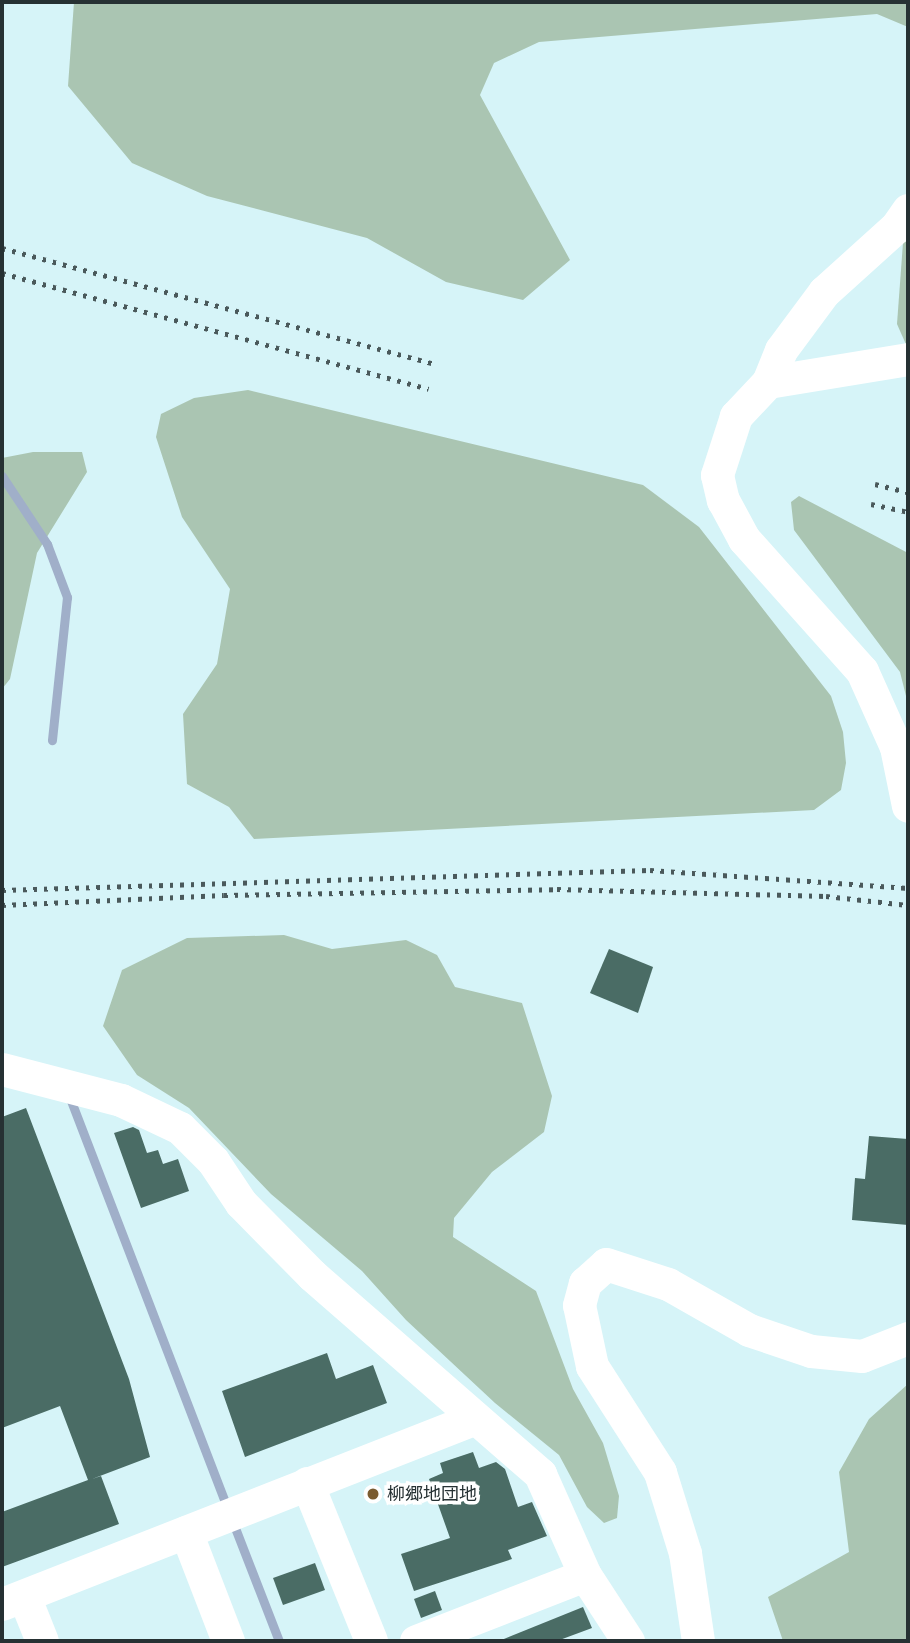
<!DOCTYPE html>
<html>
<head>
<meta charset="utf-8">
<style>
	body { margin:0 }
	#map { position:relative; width:910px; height:1643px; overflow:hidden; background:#d6f4f8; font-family:"Roboto Serif","Noto Sans JP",serif }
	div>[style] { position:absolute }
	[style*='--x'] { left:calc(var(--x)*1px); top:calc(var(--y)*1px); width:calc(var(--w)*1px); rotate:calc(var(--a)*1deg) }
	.forest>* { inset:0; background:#aac5b2 }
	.stream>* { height:9px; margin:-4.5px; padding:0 4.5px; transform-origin:4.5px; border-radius:4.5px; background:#a0afc9 }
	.building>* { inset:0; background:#4a6c65 }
	.minor>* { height:33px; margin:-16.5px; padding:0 16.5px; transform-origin:16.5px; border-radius:16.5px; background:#fff }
	.rail>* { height:5px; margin-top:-2.5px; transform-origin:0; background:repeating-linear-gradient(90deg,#4a595b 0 3.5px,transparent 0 10.5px) }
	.dots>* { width:19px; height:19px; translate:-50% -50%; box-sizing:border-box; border:4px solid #fff; border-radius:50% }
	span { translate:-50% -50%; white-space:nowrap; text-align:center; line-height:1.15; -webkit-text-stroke:7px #fff; paint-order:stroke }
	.poi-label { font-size:18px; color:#263133 }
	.left { translate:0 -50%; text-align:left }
	.frame { position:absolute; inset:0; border:4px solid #263133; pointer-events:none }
</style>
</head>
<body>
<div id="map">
	<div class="forest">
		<div style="clip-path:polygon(74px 2px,908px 2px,908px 27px,877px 14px,539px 42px,494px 63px,480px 95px,570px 260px,523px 300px,446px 282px,367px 238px,207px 196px,132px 163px,68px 86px)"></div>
		<div style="clip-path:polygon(908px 175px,908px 349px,897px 324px)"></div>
		<div style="clip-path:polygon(248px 390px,643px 485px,699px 527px,831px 696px,843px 732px,846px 763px,841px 790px,814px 810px,254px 839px,229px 807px,187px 784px,183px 714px,217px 664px,230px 589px,182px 517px,156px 437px,161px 414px,194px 398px)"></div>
		<div style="clip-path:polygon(33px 452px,82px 452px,87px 472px,37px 553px,10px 679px,2px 689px,2px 458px)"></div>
		<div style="clip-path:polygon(799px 496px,908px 553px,908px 704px,900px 672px,794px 530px,791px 502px)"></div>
		<div style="clip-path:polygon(284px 935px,332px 949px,406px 940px,437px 955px,455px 987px,522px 1003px,552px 1096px,544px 1132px,492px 1172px,454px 1218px,453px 1237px,536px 1291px,573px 1389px,603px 1443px,619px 1496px,617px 1518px,604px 1523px,587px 1507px,559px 1455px,495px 1403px,406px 1320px,362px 1271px,271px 1194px,189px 1108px,137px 1075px,103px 1026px,122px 970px,187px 938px)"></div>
		<div style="clip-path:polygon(908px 1384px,908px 1641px,783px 1641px,768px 1597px,849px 1552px,839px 1472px,869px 1419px)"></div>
	</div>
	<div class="stream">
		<div style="--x:2;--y:476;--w:82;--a:56.5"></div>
		<div style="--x:47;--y:544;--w:57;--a:69.3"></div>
		<div style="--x:67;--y:597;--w:144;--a:96"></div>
		<div style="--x:68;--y:1093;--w:443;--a:69"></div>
		<div style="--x:232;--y:1520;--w:130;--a:68.8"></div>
	</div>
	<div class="building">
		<div style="clip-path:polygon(609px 949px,653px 967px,638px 1013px,590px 993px)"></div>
		<div style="clip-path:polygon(26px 1108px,129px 1379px,150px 1457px,92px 1479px,101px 1476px,119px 1524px,2px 1567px,2px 1512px,88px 1480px,60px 1406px,2px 1428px,2px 1117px)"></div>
		<div style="clip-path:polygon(133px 1127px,139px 1130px,147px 1153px,158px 1150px,163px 1164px,178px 1159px,189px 1191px,141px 1208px,114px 1133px)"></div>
		<div style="clip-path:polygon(869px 1136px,908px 1139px,908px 1225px,852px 1220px,855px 1178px,865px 1179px)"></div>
		<div style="clip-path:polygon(327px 1353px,336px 1379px,373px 1365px,387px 1403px,245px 1457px,222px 1391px)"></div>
		<div style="clip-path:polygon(473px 1452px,479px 1468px,496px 1462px,505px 1469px,518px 1507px,532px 1502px,547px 1536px,508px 1550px,512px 1559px,414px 1591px,401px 1554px,450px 1538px,429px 1479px,443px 1473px,440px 1463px)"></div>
		<div style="clip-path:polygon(315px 1563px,325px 1590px,283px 1605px,273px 1578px)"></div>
		<div style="clip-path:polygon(435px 1591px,442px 1610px,421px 1618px,414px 1599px)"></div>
		<div style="clip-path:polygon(583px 1607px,592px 1628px,557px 1641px,499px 1641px)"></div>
	</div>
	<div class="minor">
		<div style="--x:908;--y:210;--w:21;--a:125"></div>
		<div style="--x:896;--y:227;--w:97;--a:137.9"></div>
		<div style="--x:824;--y:292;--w:72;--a:126.6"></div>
		<div style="--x:781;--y:350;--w:35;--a:112"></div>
		<div style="--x:768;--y:382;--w:47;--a:133.3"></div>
		<div style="--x:736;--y:416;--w:62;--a:107.9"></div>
		<div style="--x:717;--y:475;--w:26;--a:77"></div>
		<div style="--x:723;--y:500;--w:44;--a:61.7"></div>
		<div style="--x:744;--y:539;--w:177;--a:48.2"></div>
		<div style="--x:862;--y:671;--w:83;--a:65.9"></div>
		<div style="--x:896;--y:747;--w:60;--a:78.5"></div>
		<div style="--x:768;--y:382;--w:142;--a:-9.3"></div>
		<div style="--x:2;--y:1069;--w:123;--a:14.6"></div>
		<div style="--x:121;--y:1100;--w:65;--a:25.4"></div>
		<div style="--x:180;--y:1128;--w:47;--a:45"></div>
		<div style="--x:213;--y:1161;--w:50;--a:56.3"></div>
		<div style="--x:241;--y:1203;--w:101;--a:45.4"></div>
		<div style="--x:312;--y:1275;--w:303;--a:41.1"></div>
		<div style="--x:540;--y:1474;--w:111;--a:66"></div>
		<div style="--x:585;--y:1575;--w:79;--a:56.9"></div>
		<div style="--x:307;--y:1483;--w:170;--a:67.9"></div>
		<div style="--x:186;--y:1532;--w:117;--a:68.9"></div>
		<div style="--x:24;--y:1596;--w:48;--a:68.2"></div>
		<div style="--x:2;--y:1604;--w:506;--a:-21.44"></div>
		<div style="--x:416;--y:1641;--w:181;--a:-21.3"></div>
		<div style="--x:698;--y:1641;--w:89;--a:-98.4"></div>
		<div style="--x:685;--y:1553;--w:85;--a:-107.2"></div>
		<div style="--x:660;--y:1472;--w:126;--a:-122.7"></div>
		<div style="--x:592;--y:1366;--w:62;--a:-102"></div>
		<div style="--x:579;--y:1305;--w:23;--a:-75"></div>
		<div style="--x:585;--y:1283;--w:28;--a:-42"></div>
		<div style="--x:606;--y:1264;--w:65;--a:17.9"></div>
		<div style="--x:668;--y:1284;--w:93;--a:29.6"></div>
		<div style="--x:749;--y:1330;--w:65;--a:18.7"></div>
		<div style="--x:811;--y:1351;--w:51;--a:5.6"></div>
		<div style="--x:862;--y:1356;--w:49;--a:-21.4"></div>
	</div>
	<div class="rail">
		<div style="--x:2;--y:248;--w:445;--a:15"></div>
		<div style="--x:2;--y:273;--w:442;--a:15.2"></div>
		<div style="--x:875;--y:484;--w:34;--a:14"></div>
		<div style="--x:871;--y:504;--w:38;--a:12"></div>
		<div style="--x:2;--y:890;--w:648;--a:-1.77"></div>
		<div style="--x:650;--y:870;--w:259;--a:4"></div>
		<div style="--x:2;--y:905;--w:222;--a:-2.6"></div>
		<div style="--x:224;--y:895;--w:333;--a:-1"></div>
		<div style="--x:557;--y:889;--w:269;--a:1.5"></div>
		<div style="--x:826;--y:896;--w:82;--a:6.3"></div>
	</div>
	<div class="dots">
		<div style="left:373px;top:1494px;background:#7a5b30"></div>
	</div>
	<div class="poi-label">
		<span class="left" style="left:387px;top:1494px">柳郷地団地</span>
	</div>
	<div class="frame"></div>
</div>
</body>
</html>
